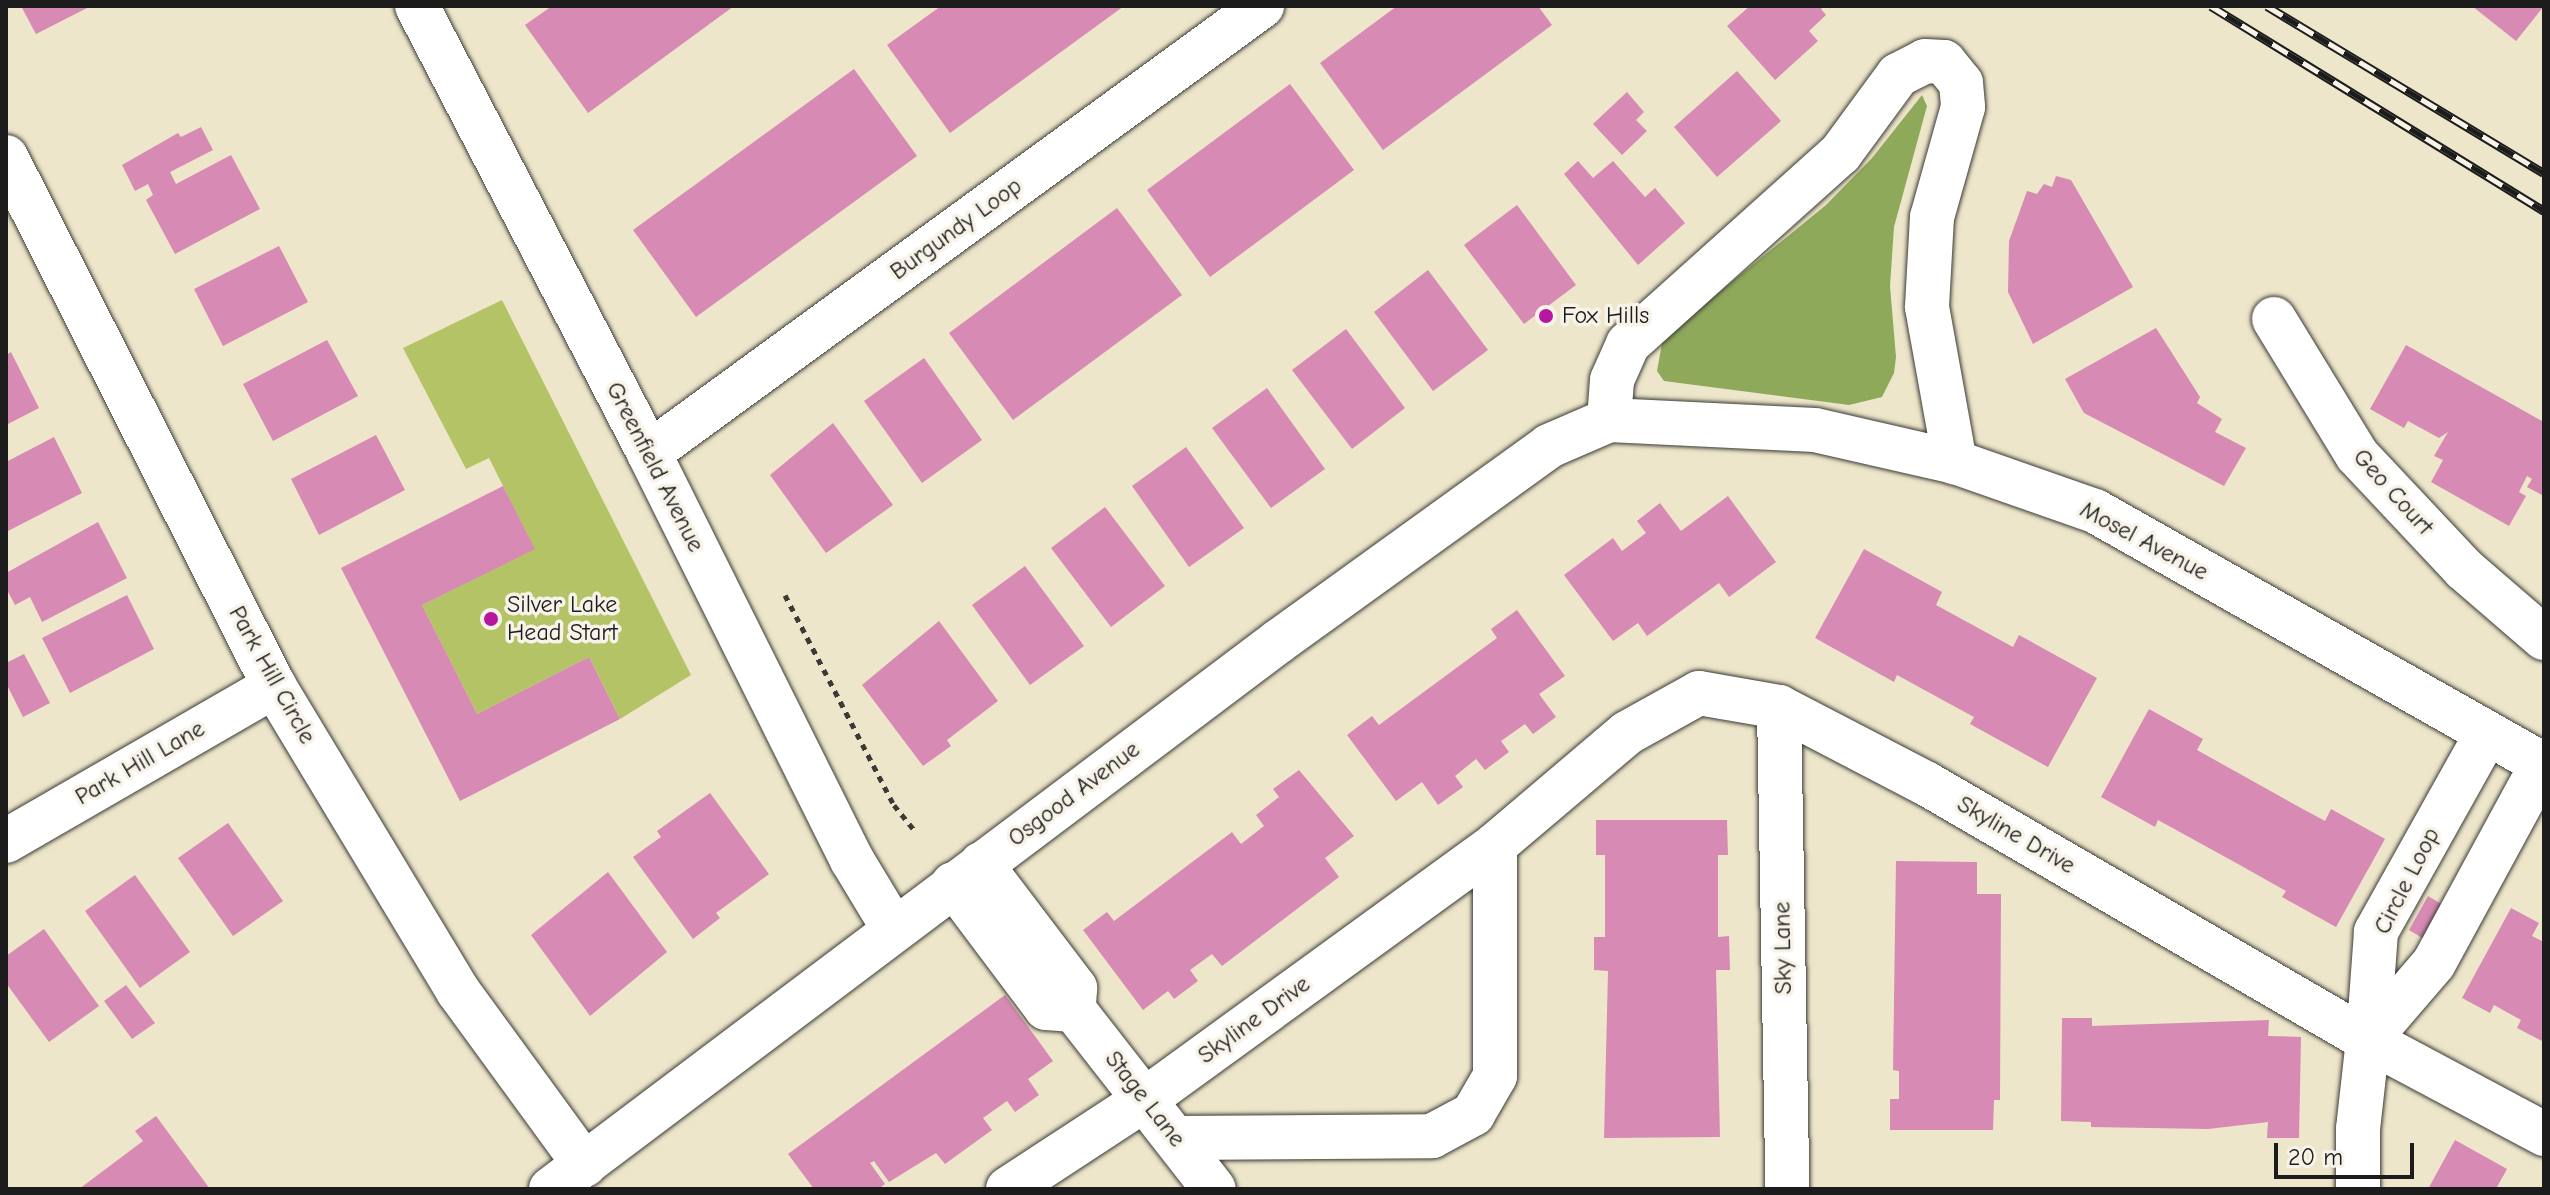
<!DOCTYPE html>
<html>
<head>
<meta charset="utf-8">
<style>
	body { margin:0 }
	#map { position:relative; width:2550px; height:1195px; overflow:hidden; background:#ede6ca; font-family:"Comic Neue",sans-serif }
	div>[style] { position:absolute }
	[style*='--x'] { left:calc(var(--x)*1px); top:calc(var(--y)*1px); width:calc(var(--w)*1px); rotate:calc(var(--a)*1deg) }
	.green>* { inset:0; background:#b4c366 }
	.forest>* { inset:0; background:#8fa95b }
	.building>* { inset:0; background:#d78ab3 }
	.path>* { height:5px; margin-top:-2.5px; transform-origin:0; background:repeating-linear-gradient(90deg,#3b3a36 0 6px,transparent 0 12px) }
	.roads { filter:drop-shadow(0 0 2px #3b3a36) drop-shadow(0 0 2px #3b3a36) }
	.minor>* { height:44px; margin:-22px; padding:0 22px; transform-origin:22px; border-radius:22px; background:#fff }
	.rail>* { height:9px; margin-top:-4.5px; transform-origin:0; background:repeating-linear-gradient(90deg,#f7f3e8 0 18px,#1c1c1c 0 36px); box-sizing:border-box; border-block:2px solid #1c1c1c }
	.dots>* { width:22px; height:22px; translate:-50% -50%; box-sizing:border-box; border:4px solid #f7f3e8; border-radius:50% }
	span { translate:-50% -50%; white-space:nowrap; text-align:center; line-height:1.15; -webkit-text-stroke:7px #f7f3e8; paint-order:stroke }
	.street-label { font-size:24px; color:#1c1c1c }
	.poi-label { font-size:24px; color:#1c1c1c }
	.left { translate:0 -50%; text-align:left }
	.frame { position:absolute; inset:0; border:8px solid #1c1c1c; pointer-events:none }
	.scale { position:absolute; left:2274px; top:1143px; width:140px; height:36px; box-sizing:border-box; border:4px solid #1c1c1c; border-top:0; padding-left:10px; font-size:24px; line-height:28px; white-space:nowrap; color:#1c1c1c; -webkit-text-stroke:6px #f7f3e8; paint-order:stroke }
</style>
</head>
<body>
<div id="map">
	<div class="green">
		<div style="clip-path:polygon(502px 300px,691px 675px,620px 719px,589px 657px,477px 714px,422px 605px,534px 548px,489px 458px,466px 469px,403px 348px)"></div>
	</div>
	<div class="forest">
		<div style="clip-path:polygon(1922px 95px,1927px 106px,1894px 227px,1890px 286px,1896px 357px,1894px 373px,1882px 397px,1849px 405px,1664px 381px,1657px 371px,1663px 338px,1826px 205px,1872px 158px)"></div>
	</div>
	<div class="building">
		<div style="clip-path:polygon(21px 6px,91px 6px,36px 34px)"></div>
		<div style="clip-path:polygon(552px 6px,734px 6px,588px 113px,525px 25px)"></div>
		<div style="clip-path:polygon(941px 6px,1124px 6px,950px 133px,887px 45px)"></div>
		<div style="clip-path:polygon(1397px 6px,1538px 6px,1552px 25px,1383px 150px,1320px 63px)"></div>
		<div style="clip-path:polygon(1750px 6px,1825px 6px,1821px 9px,1826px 15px,1809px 31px,1818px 41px,1775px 80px,1727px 26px)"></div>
		<div style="clip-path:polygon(2472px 6px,2544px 6px,2516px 41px)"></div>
		<div style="clip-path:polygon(854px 69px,917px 156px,696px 317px,633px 230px)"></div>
		<div style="clip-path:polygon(1737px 71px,1781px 121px,1717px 177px,1674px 127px)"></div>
		<div style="clip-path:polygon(1290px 84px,1354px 170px,1210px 277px,1147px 190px)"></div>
		<div style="clip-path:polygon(1627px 92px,1644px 112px,1636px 120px,1647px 131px,1622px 155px,1593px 124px)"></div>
		<div style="clip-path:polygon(201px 127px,213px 150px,170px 172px,176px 184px,231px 155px,260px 209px,175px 254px,146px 200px,153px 195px,148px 184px,135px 191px,122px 165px,178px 133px,181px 137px)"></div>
		<div style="clip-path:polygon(1578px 161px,1593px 178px,1613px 161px,1645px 197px,1655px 188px,1685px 223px,1638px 265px,1564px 174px)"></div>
		<div style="clip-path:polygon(2056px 176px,2071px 180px,2133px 287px,2033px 344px,2008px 292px,2009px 241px,2027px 191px,2037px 194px,2044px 184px,2052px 187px)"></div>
		<div style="clip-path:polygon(1517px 205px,1576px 285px,1524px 324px,1464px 245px)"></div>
		<div style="clip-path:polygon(1117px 208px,1182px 295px,1013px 420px,949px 333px)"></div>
		<div style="clip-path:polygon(279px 246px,308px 302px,223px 346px,194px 289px)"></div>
		<div style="clip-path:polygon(1428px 270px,1488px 350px,1433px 391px,1374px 312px)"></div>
		<div style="clip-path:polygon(2156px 328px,2200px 397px,2197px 403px,2222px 419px,2215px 432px,2246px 448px,2224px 486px,2084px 413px,2065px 379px)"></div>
		<div style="clip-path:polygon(1346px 329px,1405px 408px,1352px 449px,1292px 370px)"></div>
		<div style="clip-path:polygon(327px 340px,358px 396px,273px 441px,243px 384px)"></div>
		<div style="clip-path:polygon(2406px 345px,2544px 422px,2544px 496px,2527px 487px,2532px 479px,2527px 476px,2519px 492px,2526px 496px,2509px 526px,2431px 482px,2443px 460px,2434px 456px,2448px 432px,2439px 438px,2408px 421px,2404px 428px,2370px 409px)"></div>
		<div style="clip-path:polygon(11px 352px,39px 408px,6px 425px,6px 355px)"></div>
		<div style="clip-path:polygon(924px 358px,982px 440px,922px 483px,864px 401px)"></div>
		<div style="clip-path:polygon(1267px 388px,1325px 469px,1271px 508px,1212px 428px)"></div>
		<div style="clip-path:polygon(833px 423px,893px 505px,826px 553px,770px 475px)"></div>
		<div style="clip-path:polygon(376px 435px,405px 490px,319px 535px,291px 479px)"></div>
		<div style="clip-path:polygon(54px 437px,82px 493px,6px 532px,6px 462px)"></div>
		<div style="clip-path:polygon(1186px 447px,1244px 528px,1189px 567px,1132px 486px)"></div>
		<div style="clip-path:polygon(503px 486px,535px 549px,422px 605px,477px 714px,589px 657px,620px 719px,460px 801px,341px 568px)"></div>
		<div style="clip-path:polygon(1728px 496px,1776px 562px,1729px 597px,1719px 583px,1647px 636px,1638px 623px,1613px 641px,1564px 575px,1613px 538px,1622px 551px,1646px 533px,1637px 521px,1660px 503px,1681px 531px)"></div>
		<div style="clip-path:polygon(1105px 507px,1165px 586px,1111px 627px,1051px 548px)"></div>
		<div style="clip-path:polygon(98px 522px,127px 578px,42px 622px,30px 597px,15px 605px,6px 588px,6px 573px)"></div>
		<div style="clip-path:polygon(1864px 549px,1942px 592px,1936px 605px,2013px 647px,2019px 635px,2097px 678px,2048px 767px,1970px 724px,1974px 717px,1950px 704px,1897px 675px,1894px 682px,1815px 638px)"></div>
		<div style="clip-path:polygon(1025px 566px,1084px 646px,1030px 685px,972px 605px)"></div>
		<div style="clip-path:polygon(127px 595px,154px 649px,70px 693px,42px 638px)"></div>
		<div style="clip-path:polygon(1517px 610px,1565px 676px,1539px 694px,1556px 717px,1533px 734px,1525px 724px,1501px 741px,1509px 752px,1485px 770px,1476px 759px,1455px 776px,1463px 787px,1438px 805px,1422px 782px,1396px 801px,1347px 735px,1372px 716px,1379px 725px,1497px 638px,1491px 629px)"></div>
		<div style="clip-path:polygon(939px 621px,998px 701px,947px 740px,951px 746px,923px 766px,862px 685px)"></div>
		<div style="clip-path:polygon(24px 654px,50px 703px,23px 717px,6px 683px,6px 663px)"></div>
		<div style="clip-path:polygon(2149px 709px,2203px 739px,2197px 750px,2301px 808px,2325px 821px,2331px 809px,2385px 839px,2336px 927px,2282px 897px,2286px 891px,2238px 864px,2158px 820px,2155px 827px,2101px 797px)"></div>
		<div style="clip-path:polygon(1299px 770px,1354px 836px,1325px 858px,1339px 877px,1222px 966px,1212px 954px,1190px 970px,1198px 981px,1174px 999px,1168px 991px,1143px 1010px,1083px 930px,1107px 912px,1114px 921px,1232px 832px,1241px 844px,1264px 826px,1256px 815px,1279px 797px,1273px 789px)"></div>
		<div style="clip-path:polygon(710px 793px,769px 874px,716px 913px,720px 918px,693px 939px,633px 857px,661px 837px,657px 831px)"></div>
		<div style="clip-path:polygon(1596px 820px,1727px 820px,1728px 855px,1718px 855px,1718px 937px,1729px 936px,1730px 970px,1716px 970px,1720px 1137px,1604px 1138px,1608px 971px,1594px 970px,1594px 937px,1605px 937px,1605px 855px,1596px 855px)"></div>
		<div style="clip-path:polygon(228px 823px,283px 901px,233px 936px,178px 858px)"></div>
		<div style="clip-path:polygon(1896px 861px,1977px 862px,1977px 894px,2001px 894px,2000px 1100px,1994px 1100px,1993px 1130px,1890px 1130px,1890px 1099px,1899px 1099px,1899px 1071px,1893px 1070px)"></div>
		<div style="clip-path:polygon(608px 872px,667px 952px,590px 1016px,531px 935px)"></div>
		<div style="clip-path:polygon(135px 875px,190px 952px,140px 988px,85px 911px)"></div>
		<div style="clip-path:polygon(2428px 896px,2443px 905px,2424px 939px,2409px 930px)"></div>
		<div style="clip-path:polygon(2511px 908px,2539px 923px,2532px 936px,2544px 942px,2544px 1042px,2517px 1028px,2521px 1020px,2494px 1005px,2490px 1013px,2462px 998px)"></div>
		<div style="clip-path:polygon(44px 929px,99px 1006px,49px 1042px,6px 983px,6px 956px)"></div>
		<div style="clip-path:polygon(126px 985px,155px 1023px,132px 1039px,104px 1001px)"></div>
		<div style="clip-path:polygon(1005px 995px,1053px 1061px,1028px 1079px,1039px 1095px,1015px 1112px,1007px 1101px,983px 1118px,992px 1130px,945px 1164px,936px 1153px,889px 1182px,874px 1161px,870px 1163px,885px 1184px,878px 1189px,814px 1189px,788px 1154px)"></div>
		<div style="clip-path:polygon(2062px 1018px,2092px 1018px,2092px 1026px,2269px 1020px,2268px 1036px,2301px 1037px,2299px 1138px,2267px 1138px,2268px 1122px,2208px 1129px,2091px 1127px,2091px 1122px,2061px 1121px)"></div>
		<div style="clip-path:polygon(156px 1116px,210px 1189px,79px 1189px,143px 1141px,135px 1131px)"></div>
		<div style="clip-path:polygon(2455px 1140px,2507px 1169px,2497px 1187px,2501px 1189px,2428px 1189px)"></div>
	</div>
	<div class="path">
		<div style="--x:785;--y:595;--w:237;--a:62.6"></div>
		<div style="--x:894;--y:805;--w:32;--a:51"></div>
	</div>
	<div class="roads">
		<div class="minor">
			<div style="--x:417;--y:6;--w:504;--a:62.57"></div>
			<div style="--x:649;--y:453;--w:455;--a:63.5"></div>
			<div style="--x:852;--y:860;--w:79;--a:58.9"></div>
			<div style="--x:6;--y:157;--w:593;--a:63.13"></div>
			<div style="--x:274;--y:686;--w:356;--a:58.9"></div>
			<div style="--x:458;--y:991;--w:215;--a:53.9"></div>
			<div style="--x:2274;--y:319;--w:159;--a:58.6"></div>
			<div style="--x:2357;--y:455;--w:156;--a:46.8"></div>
			<div style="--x:2464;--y:569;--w:106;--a:40.8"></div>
			<div style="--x:1609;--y:420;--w:40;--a:-85.7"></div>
			<div style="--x:1612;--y:380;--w:39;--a:-66"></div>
			<div style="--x:1628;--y:344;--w:285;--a:-41.9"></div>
			<div style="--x:1840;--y:154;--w:98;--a:-53.7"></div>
			<div style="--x:1898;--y:75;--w:30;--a:-27"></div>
			<div style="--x:1925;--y:61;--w:19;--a:3"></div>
			<div style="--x:1944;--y:62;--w:27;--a:51"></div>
			<div style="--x:1961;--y:83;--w:24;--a:85"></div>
			<div style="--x:1963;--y:107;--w:114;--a:105.7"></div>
			<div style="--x:1932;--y:217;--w:90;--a:93.2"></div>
			<div style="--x:1927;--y:307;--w:158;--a:79.8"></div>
			<div style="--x:649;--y:453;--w:759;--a:-36.1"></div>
			<div style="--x:1779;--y:707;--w:482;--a:89"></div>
			<div style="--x:2486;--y:735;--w:226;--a:119.2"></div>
			<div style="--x:2376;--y:932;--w:108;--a:94.2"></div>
			<div style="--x:2368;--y:1040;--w:101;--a:-49.4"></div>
			<div style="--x:2434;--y:963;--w:226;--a:-61.5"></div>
			<div style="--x:6;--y:841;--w:310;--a:-30"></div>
			<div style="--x:981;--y:864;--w:156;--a:52.8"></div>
			<div style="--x:1075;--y:988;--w:22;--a:93"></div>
			<div style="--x:1074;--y:1010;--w:227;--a:52"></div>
			<div style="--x:953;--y:884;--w:155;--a:53.1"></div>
			<div style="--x:1046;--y:1008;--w:28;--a:4"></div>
			<div style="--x:1177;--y:1138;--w:255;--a:-0.4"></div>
			<div style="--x:1432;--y:1136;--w:47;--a:-28.2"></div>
			<div style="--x:1473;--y:1114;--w:44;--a:-59.9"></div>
			<div style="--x:1495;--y:1076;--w:231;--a:-90"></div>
			<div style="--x:551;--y:1189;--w:911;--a:-36.97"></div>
			<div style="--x:1279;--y:641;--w:333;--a:-35.8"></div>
			<div style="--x:1549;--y:446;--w:65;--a:-23.4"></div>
			<div style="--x:1609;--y:420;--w:206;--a:2.8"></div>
			<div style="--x:1815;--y:430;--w:144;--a:12.9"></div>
			<div style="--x:1955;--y:462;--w:148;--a:19.3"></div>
			<div style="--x:2095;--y:511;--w:516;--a:29.5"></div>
			<div style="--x:1008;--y:1189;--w:166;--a:-33.2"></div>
			<div style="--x:1147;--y:1098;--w:430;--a:-36"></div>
			<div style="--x:1495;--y:845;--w:173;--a:-40.3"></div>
			<div style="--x:1627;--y:733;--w:82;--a:-29.1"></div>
			<div style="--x:1699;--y:693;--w:81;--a:9.9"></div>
			<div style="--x:1779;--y:707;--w:167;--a:27.5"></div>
			<div style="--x:1927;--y:784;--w:510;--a:30.14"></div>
			<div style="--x:2368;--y:1040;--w:200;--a:28.1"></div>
			<div style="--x:2358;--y:1189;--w:60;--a:-90"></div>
			<div style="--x:2358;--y:1129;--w:90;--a:-83.6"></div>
		</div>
	</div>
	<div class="rail">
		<div style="--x:2211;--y:6;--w:391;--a:31.6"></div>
		<div style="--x:2267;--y:6;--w:323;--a:31.1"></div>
	</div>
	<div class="dots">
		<div style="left:1546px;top:316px;background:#b5179e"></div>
		<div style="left:491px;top:619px;background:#b5179e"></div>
	</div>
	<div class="street-label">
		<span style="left:956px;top:229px;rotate:-36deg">Burgundy Loop</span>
		<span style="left:655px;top:467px;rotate:63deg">Greenfield Avenue</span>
		<span style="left:2393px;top:492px;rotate:48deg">Geo Court</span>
		<span style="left:2144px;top:541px;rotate:28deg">Mosel Avenue</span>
		<span style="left:272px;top:675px;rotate:61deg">Park Hill Circle</span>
		<span style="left:140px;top:763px;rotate:-30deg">Park Hill Lane</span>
		<span style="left:1074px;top:794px;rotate:-37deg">Osgood Avenue</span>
		<span style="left:2016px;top:835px;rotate:30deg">Skyline Drive</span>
		<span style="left:2407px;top:881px;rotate:-63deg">Circle Loop</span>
		<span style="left:1783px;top:948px;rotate:-91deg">Sky Lane</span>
		<span style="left:1254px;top:1020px;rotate:-36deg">Skyline Drive</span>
		<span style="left:1145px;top:1099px;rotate:52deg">Stage Lane</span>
	</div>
	<div class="poi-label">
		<span class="left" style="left:1562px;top:316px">Fox Hills</span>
		<span class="left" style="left:507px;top:619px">Silver Lake<br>Head Start</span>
	</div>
	<div class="frame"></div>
	<div class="scale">20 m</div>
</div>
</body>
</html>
